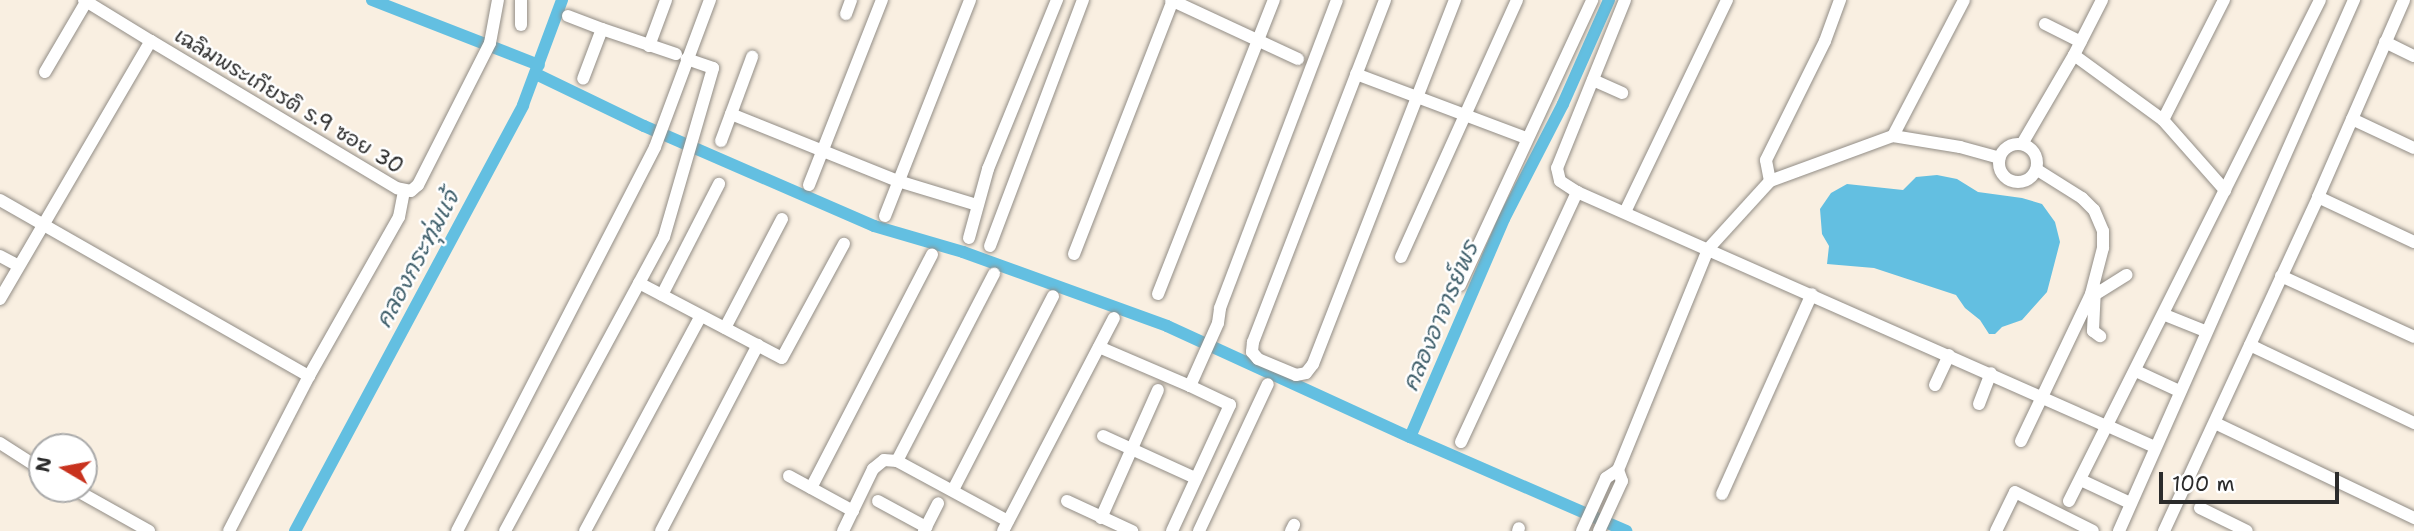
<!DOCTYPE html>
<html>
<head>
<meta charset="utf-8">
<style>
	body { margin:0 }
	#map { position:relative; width:2414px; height:531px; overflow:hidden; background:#f9efe1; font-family:"Shantell Sans","Playpen Sans Thai",sans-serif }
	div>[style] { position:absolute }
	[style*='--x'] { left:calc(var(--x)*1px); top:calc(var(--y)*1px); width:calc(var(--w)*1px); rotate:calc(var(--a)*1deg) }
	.water>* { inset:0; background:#63bfe1 }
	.canal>* { height:12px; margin:-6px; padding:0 6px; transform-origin:6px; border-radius:6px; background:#63bfe1 }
	.roads { filter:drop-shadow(0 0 2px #928d86) drop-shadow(0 0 2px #928d86) }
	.street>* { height:12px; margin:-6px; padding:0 6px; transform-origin:6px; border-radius:6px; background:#fff }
	.street>.ring { margin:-6px; padding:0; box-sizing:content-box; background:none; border:12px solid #fff; border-radius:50% }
	span { translate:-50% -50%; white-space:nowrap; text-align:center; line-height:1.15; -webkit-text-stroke:5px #fff; paint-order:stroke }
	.street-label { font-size:21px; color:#2b2b2b }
	.water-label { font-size:23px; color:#3f5f6b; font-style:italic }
	.north { position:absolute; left:28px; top:433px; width:70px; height:70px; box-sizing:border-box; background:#fff; border:2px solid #aaa; border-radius:50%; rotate:280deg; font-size:19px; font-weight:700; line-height:28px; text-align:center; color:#2b2b2b }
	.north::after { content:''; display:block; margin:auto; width:24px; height:32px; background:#c8321e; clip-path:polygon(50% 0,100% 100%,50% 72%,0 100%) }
	.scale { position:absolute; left:2159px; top:472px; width:180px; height:32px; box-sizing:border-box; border:4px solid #2b2b2b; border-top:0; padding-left:9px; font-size:21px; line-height:24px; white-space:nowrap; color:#2b2b2b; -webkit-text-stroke:5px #fff; paint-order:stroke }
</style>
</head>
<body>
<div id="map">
	<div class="water">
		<div style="clip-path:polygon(1937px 175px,1957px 179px,1978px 192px,2022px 198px,2042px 204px,2055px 222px,2060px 242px,2047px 292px,2022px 320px,2002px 327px,1995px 334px,1989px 334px,1980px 320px,1965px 308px,1956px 295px,1874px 268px,1827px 264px,1829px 246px,1822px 234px,1820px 209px,1831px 193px,1847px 184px,1903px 190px,1916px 177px)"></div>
	</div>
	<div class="canal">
		<div style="--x:372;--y:0;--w:179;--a:21.3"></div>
		<div style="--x:1609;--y:0;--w:114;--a:113.9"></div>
		<div style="--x:1563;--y:104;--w:129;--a:117.2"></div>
		<div style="--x:1504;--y:219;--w:237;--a:113.3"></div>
		<div style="--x:1410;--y:437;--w:236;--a:23.5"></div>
		<div style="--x:536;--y:74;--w:120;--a:25.7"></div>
		<div style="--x:644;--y:126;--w:251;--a:23.5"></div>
		<div style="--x:874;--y:226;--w:93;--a:16.3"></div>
		<div style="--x:963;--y:252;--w:217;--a:19.9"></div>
		<div style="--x:1167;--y:326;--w:267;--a:24.6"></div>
		<div style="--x:295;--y:531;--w:483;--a:-61.8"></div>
		<div style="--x:523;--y:105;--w:112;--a:-69.6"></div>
	</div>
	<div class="roads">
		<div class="street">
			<div style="--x:84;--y:0;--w:79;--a:31.5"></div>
			<div style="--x:1171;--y:0;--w:140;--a:24.9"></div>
			<div style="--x:1385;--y:0;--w:367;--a:111.1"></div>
			<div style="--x:1253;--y:342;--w:10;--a:96"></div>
			<div style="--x:1252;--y:352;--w:9;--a:49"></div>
			<div style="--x:1258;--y:359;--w:41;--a:22.8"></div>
			<div style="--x:1296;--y:375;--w:10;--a:-11"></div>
			<div style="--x:1306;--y:373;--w:11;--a:-52"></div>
			<div style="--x:1313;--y:364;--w:391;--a:-68.7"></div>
			<div style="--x:1625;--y:0;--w:181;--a:112"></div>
			<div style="--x:1557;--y:168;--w:13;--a:77"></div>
			<div style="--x:1560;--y:181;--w:20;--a:33"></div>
			<div style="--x:1577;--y:192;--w:578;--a:23.86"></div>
			<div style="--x:846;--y:14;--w:15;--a:-70"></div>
			<div style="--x:568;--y:16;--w:36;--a:21"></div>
			<div style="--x:602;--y:29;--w:53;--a:110.8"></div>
			<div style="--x:2045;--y:24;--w:40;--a:26.6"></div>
			<div style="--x:521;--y:25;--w:25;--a:-90"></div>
			<div style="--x:602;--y:29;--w:78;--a:18.7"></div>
			<div style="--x:2385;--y:42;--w:32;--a:26"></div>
			<div style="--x:649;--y:46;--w:49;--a:-69.7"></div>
			<div style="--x:2074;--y:55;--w:110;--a:36.1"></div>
			<div style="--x:2163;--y:120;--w:94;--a:48.5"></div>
			<div style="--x:45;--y:72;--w:81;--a:-59.6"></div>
			<div style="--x:1356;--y:74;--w:182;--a:20.6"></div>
			<div style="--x:1593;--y:80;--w:32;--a:24"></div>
			<div style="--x:731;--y:114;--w:180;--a:21.9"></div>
			<div style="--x:898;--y:181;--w:83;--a:16.9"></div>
			<div style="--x:2352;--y:119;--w:68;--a:25.1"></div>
			<div style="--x:2163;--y:120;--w:135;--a:-63.1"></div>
			<div style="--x:1893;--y:136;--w:153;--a:-62.4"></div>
			<div style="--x:721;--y:141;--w:90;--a:-69.7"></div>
			<div style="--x:2022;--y:144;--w:103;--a:-59.7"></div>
			<div style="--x:2074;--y:55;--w:62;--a:-63"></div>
			<div class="ring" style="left:1999px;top:144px;width:26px;height:26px"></div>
			<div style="--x:1770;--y:181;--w:21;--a:-101"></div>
			<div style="--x:1766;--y:160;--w:133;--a:-63.6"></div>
			<div style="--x:1825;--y:41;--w:44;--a:-69.9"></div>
			<div style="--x:809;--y:185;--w:199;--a:-68.5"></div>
			<div style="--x:2318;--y:197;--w:106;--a:25.1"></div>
			<div style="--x:0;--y:200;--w:356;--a:29.7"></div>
			<div style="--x:1625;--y:212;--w:235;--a:-64.3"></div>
			<div style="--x:885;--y:216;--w:232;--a:-68.5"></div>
			<div style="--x:969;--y:238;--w:72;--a:-74.6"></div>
			<div style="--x:988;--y:169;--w:183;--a:-67.8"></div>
			<div style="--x:990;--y:246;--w:263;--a:-69.3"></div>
			<div style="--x:1074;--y:254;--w:273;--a:-68.7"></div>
			<div style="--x:0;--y:256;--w:21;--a:28"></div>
			<div style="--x:1401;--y:257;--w:282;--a:-65.7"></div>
			<div style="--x:2281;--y:276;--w:146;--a:24.6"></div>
			<div style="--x:639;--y:283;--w:161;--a:27.7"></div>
			<div style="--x:782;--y:358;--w:130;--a:-61.5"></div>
			<div style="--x:1460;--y:285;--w:314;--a:-65.1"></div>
			<div style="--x:2095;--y:288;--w:43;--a:92.7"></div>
			<div style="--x:2093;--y:331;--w:9;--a:36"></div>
			<div style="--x:1158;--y:294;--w:316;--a:-68.5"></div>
			<div style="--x:2096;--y:294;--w:36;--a:-32"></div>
			<div style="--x:662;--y:295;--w:125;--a:-62.8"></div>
			<div style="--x:0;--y:299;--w:299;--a:-59.7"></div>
			<div style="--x:151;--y:41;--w:287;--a:30.9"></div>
			<div style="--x:397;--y:188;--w:14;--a:12"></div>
			<div style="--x:411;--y:191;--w:9;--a:-41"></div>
			<div style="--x:418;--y:185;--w:159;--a:-63.1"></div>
			<div style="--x:490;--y:43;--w:44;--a:-79.5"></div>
			<div style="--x:2165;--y:315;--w:43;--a:21.8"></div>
			<div style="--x:725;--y:328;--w:123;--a:-62.4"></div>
			<div style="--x:2250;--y:345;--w:182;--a:25.4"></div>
			<div style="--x:1099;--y:347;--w:99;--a:23.2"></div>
			<div style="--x:2136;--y:371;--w:47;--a:24.9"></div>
			<div style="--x:1935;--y:385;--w:33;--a:-65"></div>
			<div style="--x:1979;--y:404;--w:33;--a:-69"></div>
			<div style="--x:2215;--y:423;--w:221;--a:25.5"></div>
			<div style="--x:2110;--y:427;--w:49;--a:24"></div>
			<div style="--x:1103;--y:436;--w:101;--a:24.5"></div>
			<div style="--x:2021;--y:441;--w:163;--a:-64.5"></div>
			<div style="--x:2091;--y:294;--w:48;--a:-75.4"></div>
			<div style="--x:2103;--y:248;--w:17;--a:-90"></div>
			<div style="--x:2103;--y:231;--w:23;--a:-113"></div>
			<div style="--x:2094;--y:210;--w:17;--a:-135"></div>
			<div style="--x:2082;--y:198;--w:54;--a:-147.8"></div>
			<div style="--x:1461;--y:442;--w:276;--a:-65.1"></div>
			<div style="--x:0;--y:443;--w:50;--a:32.7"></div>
			<div style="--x:897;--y:461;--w:211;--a:-62.6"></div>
			<div style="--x:789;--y:476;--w:73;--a:28.7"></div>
			<div style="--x:2083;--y:481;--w:52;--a:25.1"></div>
			<div style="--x:811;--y:488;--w:263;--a:-62.6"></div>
			<div style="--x:74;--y:489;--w:86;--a:29.2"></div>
			<div style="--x:953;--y:490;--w:218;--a:-62.7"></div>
			<div style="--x:1722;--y:494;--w:219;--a:-65.8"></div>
			<div style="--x:878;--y:501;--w:55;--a:28.4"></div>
			<div style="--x:1067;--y:501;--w:72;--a:24.8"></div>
			<div style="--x:2069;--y:501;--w:560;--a:-63.39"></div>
			<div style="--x:2200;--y:508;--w:52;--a:26.1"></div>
			<div style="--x:1101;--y:518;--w:140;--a:-66"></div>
			<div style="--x:229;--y:531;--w:174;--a:-62.7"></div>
			<div style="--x:309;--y:376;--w:183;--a:-60.5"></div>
			<div style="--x:399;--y:217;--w:26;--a:-79"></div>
			<div style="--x:457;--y:531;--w:432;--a:-62.7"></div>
			<div style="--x:655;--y:147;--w:157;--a:-69.5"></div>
			<div style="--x:505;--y:531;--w:334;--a:-61.6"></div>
			<div style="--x:664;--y:237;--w:176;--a:-73.8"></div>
			<div style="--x:713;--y:68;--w:28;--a:-161"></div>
			<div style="--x:585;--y:531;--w:244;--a:-61.7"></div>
			<div style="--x:661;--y:531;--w:210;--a:-62.5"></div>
			<div style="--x:843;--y:531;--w:69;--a:-64.2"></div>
			<div style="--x:873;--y:469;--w:14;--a:-39"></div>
			<div style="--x:884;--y:460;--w:13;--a:4"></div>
			<div style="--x:897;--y:461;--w:126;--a:28.4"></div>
			<div style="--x:924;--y:531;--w:31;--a:-63"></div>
			<div style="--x:1003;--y:531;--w:240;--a:-62.5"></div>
			<div style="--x:1172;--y:531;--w:139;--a:-65.3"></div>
			<div style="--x:1230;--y:405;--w:44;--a:-154.6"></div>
			<div style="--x:1190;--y:386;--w:69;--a:-66"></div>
			<div style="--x:1218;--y:323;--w:15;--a:-82"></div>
			<div style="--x:1220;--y:308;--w:329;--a:-69.2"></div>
			<div style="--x:1199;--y:531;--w:162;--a:-64.9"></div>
			<div style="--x:1291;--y:531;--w:7;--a:-63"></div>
			<div style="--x:1518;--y:531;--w:3;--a:-72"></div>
			<div style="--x:1582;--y:531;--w:58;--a:-65.6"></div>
			<div style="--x:1606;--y:478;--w:14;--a:-34"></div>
			<div style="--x:1618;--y:470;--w:239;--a:-67.8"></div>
			<div style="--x:1708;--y:249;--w:92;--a:-47.6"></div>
			<div style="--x:1770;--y:181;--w:131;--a:-20.1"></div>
			<div style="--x:1893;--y:136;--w:68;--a:9.3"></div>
			<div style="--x:1960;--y:147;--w:41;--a:15.4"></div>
			<div style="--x:1599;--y:531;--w:55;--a:-65.3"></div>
			<div style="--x:1622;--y:481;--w:12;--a:-110"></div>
			<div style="--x:1996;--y:531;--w:43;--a:-64"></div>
			<div style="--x:2015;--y:492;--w:87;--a:26.6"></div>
			<div style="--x:2119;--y:531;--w:581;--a:-66.13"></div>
			<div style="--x:2164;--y:531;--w:368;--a:-65.2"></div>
			<div style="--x:2318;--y:197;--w:215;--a:-66.4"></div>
		</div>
	</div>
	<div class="street-label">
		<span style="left:289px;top:101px;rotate:31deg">เฉลิมพระเกียรติ ร.9 ซอย 30</span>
	</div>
	<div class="water-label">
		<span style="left:417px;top:259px;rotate:-62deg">คลองกระทุ่มแจ้</span>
		<span style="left:1440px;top:316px;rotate:-67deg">คลองอาจารย์พร</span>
	</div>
	<div class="north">N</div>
	<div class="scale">100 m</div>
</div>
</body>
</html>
